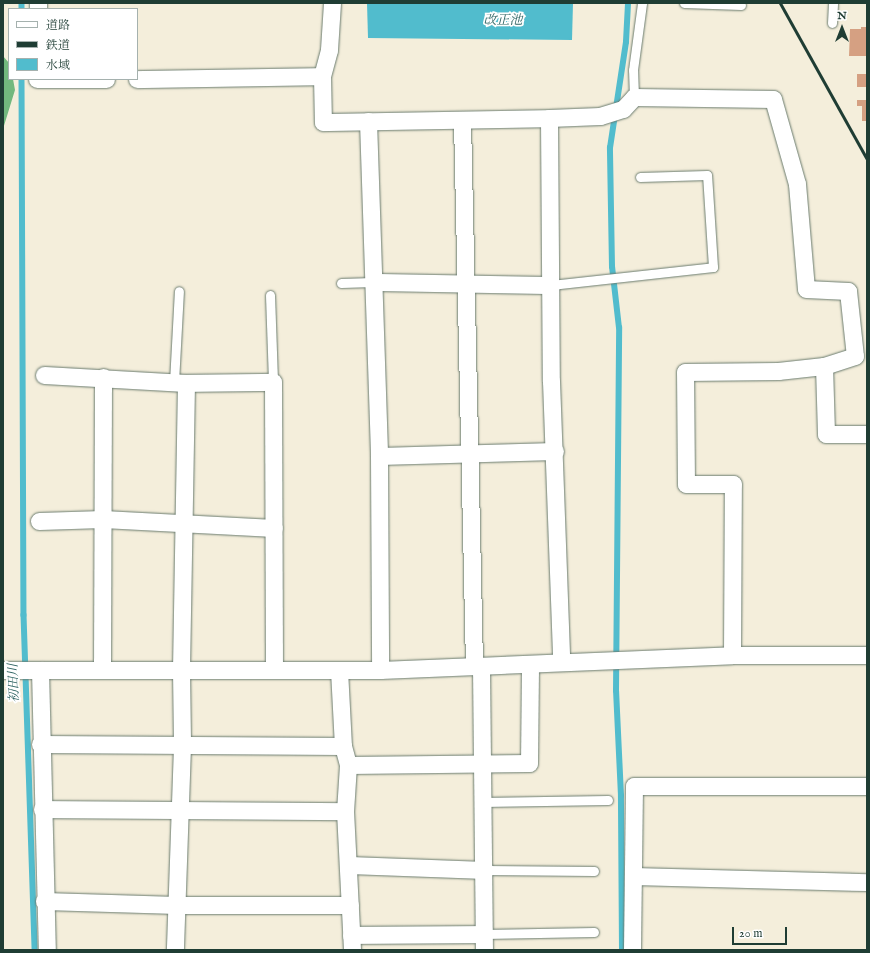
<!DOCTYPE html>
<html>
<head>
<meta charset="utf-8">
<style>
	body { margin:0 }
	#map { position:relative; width:870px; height:953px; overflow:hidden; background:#f4eedb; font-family:"IM FELL English","Noto Serif JP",serif }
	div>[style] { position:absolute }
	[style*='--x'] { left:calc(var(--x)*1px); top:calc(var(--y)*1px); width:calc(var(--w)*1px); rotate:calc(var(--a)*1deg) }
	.forest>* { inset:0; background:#72b87e }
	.water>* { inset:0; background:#51bccd }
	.stream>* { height:5.5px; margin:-2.75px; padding:0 2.75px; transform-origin:2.75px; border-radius:2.75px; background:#51bccd }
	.building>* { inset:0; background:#d5a082 }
	.roads { filter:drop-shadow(0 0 1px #6a7b6e) drop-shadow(0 0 1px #6a7b6e) }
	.service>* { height:9px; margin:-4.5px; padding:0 4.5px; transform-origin:4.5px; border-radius:4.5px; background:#fff }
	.minor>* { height:17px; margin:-8.5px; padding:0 8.5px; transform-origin:8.5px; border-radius:8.5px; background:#fff }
	.rail>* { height:3px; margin:-1.5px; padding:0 1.5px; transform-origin:1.5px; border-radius:1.5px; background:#1f3d34 }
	span { translate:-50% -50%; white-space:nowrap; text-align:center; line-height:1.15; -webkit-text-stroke:3.5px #fff; paint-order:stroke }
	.water-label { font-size:13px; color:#2e6362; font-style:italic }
	.frame { position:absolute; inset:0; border:4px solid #1f3d34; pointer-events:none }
	.legend { position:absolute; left:8px; top:8px; width:130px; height:72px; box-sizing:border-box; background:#fff; border:1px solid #a5b1ae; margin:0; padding:5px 7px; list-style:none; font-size:12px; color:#1f3d34 }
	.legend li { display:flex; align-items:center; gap:8px; height:20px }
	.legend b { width:20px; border:1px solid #a5b1ae }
	.north { position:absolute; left:822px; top:8px; width:40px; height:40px; -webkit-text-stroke:3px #fff; paint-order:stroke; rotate:0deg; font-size:11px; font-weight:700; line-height:16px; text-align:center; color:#1f3d34 }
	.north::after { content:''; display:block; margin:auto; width:14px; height:18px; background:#1f3d34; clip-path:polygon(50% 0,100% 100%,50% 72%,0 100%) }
	.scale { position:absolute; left:732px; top:927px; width:55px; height:18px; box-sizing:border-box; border:2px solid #1f3d34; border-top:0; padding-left:5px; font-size:12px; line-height:14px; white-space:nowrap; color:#1f3d34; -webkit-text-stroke:3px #fff; paint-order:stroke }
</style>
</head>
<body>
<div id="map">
	<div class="forest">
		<div style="clip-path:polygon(3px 56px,9px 63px,9px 79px,13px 79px,15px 90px,3px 129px)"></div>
	</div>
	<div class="water">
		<div style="clip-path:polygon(367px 3px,573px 3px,572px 40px,368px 38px)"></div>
	</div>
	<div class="stream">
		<div style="--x:22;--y:3;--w:6;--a:90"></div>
		<div style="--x:22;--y:79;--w:536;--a:89.79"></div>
		<div style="--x:24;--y:615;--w:335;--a:88.1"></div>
		<div style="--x:622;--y:950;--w:154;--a:-90.4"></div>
		<div style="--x:621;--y:796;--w:105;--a:-92.7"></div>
		<div style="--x:616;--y:691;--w:363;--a:-89.5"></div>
		<div style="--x:619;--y:328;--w:61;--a:-96.5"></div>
		<div style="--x:612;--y:267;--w:119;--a:-91"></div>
		<div style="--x:610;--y:148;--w:107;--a:-81.4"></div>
		<div style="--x:626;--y:42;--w:39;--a:-87"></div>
	</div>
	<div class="building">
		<div style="clip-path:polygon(861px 27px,867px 27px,867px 56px,849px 56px,850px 29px,861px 29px)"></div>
		<div style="clip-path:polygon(857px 74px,867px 74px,867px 87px,857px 87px)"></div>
		<div style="clip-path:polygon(857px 100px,867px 100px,867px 121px,862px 121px,862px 106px,857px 106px)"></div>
	</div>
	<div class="roads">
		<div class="service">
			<div style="--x:684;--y:3;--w:57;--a:2"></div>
			<div style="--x:832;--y:23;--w:20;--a:-87"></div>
			<div style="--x:634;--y:97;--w:27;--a:-92"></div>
			<div style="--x:633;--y:70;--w:68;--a:-82.3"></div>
			<div style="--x:341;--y:283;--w:32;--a:-2"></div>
			<div style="--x:551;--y:285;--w:163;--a:-6.3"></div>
			<div style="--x:713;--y:267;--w:92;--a:-93.7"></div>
			<div style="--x:707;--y:175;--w:67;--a:178.3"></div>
			<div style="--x:270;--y:295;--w:87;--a:88"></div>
			<div style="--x:174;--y:382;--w:91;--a:-86.9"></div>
			<div style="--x:482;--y:802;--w:126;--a:-0.9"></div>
			<div style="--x:485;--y:870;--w:109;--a:0.5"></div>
			<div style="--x:484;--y:934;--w:110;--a:-1"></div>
		</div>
		<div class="minor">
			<div style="--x:332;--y:3;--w:47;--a:93.7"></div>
			<div style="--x:329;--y:50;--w:27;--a:105"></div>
			<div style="--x:322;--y:76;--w:46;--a:88.8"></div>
			<div style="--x:323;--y:122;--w:226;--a:-1"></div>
			<div style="--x:549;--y:118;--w:263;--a:89.6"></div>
			<div style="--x:551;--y:381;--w:279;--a:87.9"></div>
			<div style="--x:38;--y:9;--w:6;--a:-90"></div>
			<div style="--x:37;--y:79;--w:69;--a:0"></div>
			<div style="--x:137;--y:79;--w:185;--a:-0.9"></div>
			<div style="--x:549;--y:118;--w:51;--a:-2.2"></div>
			<div style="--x:600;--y:116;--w:24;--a:-17"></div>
			<div style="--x:623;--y:109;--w:16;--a:-47"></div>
			<div style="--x:634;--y:97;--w:139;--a:0.8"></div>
			<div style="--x:773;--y:99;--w:88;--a:74.2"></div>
			<div style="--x:797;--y:184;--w:105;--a:85.1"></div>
			<div style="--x:806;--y:289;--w:42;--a:2.7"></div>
			<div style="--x:848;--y:291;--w:65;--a:83.9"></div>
			<div style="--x:855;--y:356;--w:33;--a:162"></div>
			<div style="--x:824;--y:366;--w:68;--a:88.3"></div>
			<div style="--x:826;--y:434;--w:41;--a:0"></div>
			<div style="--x:462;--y:120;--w:546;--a:88.74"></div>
			<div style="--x:368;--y:121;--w:335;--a:88.1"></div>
			<div style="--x:379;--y:456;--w:214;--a:89.7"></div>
			<div style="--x:373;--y:282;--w:178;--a:1"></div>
			<div style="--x:44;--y:375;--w:142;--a:3.2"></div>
			<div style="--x:186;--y:383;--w:287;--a:91"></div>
			<div style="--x:181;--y:670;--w:76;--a:89.2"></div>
			<div style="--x:182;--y:746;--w:204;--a:92"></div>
			<div style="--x:186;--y:383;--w:87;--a:-0.7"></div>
			<div style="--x:273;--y:382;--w:288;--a:89.8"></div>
			<div style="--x:379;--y:456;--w:176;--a:-1.6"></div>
			<div style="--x:39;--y:521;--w:64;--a:-1.8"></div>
			<div style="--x:103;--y:519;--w:171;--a:3"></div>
			<div style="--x:732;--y:655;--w:171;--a:-89.7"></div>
			<div style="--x:733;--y:484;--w:47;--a:180"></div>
			<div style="--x:686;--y:484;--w:112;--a:-90.5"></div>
			<div style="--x:685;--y:372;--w:93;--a:-0.6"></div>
			<div style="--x:778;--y:371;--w:46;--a:-6.2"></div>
			<div style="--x:481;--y:667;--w:283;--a:89.4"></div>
			<div style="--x:3;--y:670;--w:377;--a:0"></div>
			<div style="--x:380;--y:670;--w:352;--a:-2.4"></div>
			<div style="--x:732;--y:655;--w:135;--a:0"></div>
			<div style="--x:40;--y:670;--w:280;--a:88.6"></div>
			<div style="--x:102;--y:670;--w:293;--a:-89.8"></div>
			<div style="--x:339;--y:670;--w:76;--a:87"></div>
			<div style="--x:343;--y:746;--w:20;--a:75"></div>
			<div style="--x:348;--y:765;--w:46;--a:93.7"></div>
			<div style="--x:345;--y:811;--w:139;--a:87.1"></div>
			<div style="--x:40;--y:744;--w:303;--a:0.4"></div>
			<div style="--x:348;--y:765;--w:181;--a:-0.6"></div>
			<div style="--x:529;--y:763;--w:99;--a:-89.4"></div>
			<div style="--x:42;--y:809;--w:303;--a:0.4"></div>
			<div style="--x:349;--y:865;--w:136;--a:2.1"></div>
			<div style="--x:633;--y:876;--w:234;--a:1.5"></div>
			<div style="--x:44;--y:901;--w:133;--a:1.7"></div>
			<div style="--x:177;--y:905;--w:173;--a:0"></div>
			<div style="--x:351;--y:935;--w:133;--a:-0.4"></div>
			<div style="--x:632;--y:950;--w:164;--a:-89.3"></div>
			<div style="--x:634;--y:786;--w:233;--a:0"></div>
		</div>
	</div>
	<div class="rail">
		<div style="--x:780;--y:3;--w:179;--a:60.9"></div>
	</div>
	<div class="water-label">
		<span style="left:503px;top:21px">改正池</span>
		<span style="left:15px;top:683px;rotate:-92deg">初田川</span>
	</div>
	<div class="frame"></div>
	<ul class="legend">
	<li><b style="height:5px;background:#fff"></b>道路</li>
	<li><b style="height:5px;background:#1f3d34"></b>鉄道</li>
	<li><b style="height:11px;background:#51bccd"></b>水域</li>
	</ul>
	<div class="north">N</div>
	<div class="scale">20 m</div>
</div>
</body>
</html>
